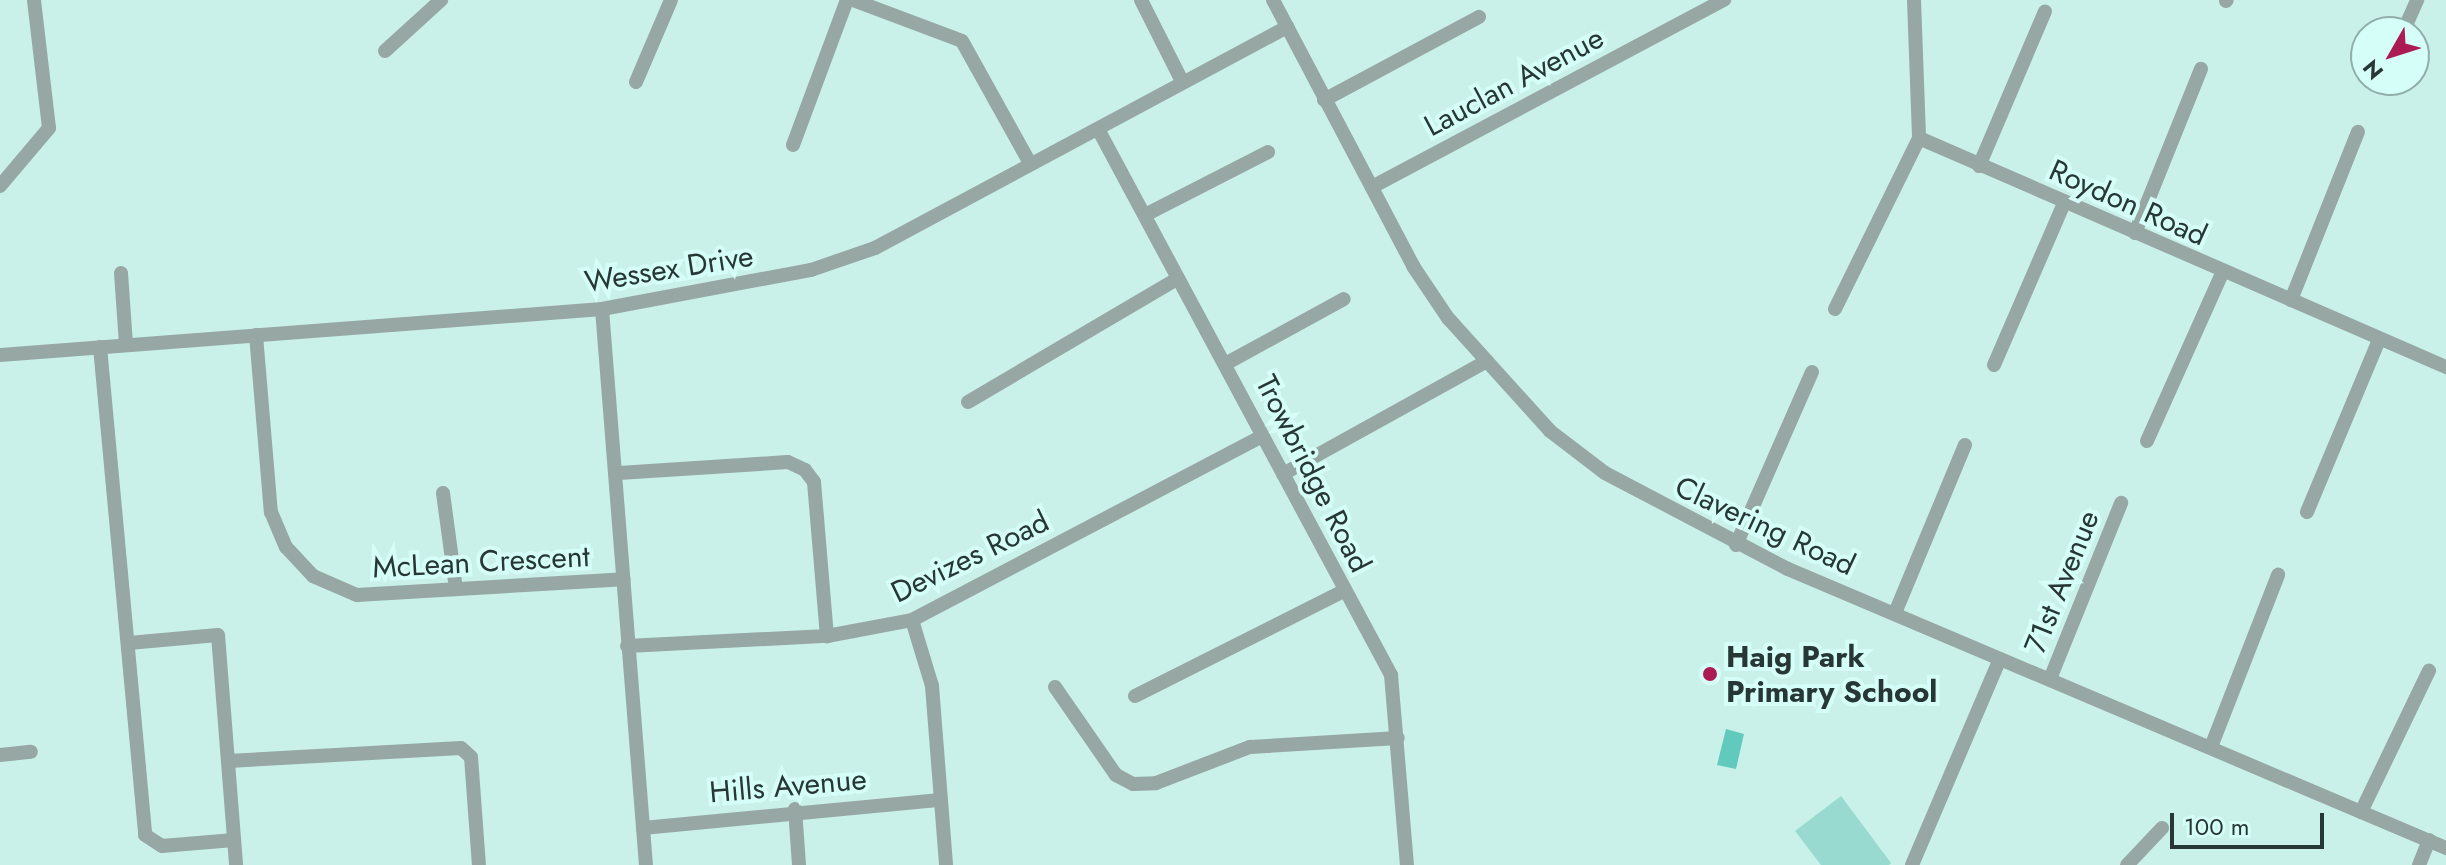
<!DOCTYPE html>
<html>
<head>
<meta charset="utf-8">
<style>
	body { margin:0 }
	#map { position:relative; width:2446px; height:865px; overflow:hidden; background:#c9f1ea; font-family:Jost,sans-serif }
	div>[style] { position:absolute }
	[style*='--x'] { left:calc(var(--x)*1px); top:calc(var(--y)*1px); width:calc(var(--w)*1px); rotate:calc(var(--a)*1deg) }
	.green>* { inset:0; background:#98dad0 }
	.water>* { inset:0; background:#61cabd }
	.minor>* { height:14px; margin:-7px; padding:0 7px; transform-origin:7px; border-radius:7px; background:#97a7a4 }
	.dots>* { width:22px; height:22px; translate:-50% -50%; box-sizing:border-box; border:4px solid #d6fef8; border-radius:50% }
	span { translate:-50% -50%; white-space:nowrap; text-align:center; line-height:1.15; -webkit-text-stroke:8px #d6fef8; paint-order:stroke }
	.street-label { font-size:30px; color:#273735 }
	.poi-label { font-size:30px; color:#273735; font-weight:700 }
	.left { translate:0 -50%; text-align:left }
	.north { position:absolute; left:2350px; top:16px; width:80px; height:80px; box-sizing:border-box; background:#d6fef8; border:2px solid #90aeaa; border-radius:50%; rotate:231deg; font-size:22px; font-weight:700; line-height:32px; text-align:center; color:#273735 }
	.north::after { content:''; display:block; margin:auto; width:28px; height:36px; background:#ac1c54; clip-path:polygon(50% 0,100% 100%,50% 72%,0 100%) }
	.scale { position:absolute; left:2170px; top:813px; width:154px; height:36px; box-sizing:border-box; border:4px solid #273735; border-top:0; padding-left:10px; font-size:24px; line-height:28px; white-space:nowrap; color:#273735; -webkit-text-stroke:6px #d6fef8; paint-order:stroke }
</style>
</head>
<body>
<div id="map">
	<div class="green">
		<div style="clip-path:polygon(1841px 796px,1891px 863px,1889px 865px,1821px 865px,1795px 831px)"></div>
	</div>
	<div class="water">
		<div style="clip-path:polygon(1726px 729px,1744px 734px,1736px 769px,1717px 765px)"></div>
	</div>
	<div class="minor">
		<div style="--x:853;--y:0;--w:116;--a:20.6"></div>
		<div style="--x:962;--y:41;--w:140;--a:60.9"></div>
		<div style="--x:1141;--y:0;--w:91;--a:63.2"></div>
		<div style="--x:1273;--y:0;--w:301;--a:62.2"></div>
		<div style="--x:1413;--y:266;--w:63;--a:56.1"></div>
		<div style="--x:1448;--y:318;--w:152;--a:47.9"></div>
		<div style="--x:1550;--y:431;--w:69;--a:37.4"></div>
		<div style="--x:1605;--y:473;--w:207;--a:27.7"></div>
		<div style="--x:1788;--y:569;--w:715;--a:22.98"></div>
		<div style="--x:1914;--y:0;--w:138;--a:87.9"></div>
		<div style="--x:1919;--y:138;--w:575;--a:23.49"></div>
		<div style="--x:2226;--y:1;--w:1;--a:-45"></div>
		<div style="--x:2403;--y:32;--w:35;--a:-66"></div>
		<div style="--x:385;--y:51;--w:76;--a:-42.3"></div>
		<div style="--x:636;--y:82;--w:89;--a:-66.9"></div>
		<div style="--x:1324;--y:100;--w:176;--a:-28.2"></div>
		<div style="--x:1098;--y:129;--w:620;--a:61.78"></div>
		<div style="--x:1391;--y:675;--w:191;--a:85.2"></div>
		<div style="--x:793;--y:145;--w:155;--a:-69.6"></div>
		<div style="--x:1979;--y:166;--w:168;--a:-66.9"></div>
		<div style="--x:0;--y:186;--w:76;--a:-49.8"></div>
		<div style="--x:49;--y:128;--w:129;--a:-96.7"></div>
		<div style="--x:1372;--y:187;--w:399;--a:-28"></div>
		<div style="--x:1147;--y:214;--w:136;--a:-27.1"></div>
		<div style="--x:2135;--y:233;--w:177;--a:-68.1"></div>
		<div style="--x:121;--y:273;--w:72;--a:86"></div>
		<div style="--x:2291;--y:300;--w:181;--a:-68.3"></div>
		<div style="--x:602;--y:309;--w:558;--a:85.48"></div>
		<div style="--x:1835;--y:309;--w:191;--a:-63.8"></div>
		<div style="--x:256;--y:335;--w:178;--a:85.2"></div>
		<div style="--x:271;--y:512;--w:38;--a:67"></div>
		<div style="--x:286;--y:547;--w:40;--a:47"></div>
		<div style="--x:313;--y:576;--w:48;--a:23.4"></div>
		<div style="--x:357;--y:595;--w:267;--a:-3.4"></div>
		<div style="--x:100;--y:347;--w:490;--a:84.7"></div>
		<div style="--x:145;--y:835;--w:20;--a:33"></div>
		<div style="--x:162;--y:846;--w:72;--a:-4.8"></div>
		<div style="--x:0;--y:355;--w:604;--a:-4.37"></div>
		<div style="--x:602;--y:309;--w:213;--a:-10.6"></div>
		<div style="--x:811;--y:270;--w:68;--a:-19"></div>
		<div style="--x:875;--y:248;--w:468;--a:-28.2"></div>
		<div style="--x:1227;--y:363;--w:133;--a:-28.7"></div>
		<div style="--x:1994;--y:365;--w:176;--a:-66.6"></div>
		<div style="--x:968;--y:402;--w:243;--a:-30.5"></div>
		<div style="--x:2147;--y:441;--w:184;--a:-65.9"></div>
		<div style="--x:619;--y:473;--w:169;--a:-3.7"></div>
		<div style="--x:788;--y:462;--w:19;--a:25"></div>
		<div style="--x:805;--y:470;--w:15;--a:53"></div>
		<div style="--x:814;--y:482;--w:155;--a:85.2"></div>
		<div style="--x:1283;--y:474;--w:233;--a:-29"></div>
		<div style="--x:443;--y:493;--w:97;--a:82.3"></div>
		<div style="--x:2307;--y:512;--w:186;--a:-67.3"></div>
		<div style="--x:1736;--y:545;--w:189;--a:-66.3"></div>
		<div style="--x:1895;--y:613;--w:182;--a:-67.4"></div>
		<div style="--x:912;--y:620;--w:69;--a:73.1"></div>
		<div style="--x:932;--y:686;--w:180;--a:85.5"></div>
		<div style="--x:129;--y:643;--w:89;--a:-5.1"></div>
		<div style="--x:218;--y:635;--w:231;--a:85.5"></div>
		<div style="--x:627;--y:646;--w:200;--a:-2.9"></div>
		<div style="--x:827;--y:636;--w:86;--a:-10.7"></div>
		<div style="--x:912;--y:620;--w:396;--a:-27.7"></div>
		<div style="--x:2050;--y:679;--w:190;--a:-68"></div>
		<div style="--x:1055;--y:687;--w:107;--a:55.3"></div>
		<div style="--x:1116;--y:775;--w:19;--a:28"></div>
		<div style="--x:1133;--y:784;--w:23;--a:-2"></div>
		<div style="--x:1156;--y:783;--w:101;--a:-21"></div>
		<div style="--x:1250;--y:747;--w:148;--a:-3.5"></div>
		<div style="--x:1135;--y:696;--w:234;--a:-26.7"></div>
		<div style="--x:2211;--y:747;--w:185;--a:-68.7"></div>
		<div style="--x:0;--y:755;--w:31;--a:-6"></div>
		<div style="--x:228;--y:761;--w:233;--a:-3.2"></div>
		<div style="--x:461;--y:748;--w:13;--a:42"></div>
		<div style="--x:471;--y:757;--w:108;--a:85.8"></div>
		<div style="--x:795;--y:809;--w:56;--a:85.9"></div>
		<div style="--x:2361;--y:812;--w:157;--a:-64.3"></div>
		<div style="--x:643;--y:828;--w:296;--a:-5.4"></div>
		<div style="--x:1912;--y:865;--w:224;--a:-66.9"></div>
		<div style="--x:2127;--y:865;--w:51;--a:-46.6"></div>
		<div style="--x:2419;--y:865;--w:27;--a:-68"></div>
	</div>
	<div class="dots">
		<div style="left:1710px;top:674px;background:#ac1c54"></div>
	</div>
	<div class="street-label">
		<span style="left:1514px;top:82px;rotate:-28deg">Lauclan Avenue</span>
		<span style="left:2128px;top:203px;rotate:24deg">Roydon Road</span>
		<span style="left:669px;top:269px;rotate:-9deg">Wessex Drive</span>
		<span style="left:1313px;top:474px;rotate:63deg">Trowbridge Road</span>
		<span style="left:1765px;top:526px;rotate:25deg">Clavering Road</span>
		<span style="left:970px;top:557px;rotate:-26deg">Devizes Road</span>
		<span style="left:481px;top:562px;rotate:-3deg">McLean Crescent</span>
		<span style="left:2062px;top:582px;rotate:-68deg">71st Avenue</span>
		<span style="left:788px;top:786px;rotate:-5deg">Hills Avenue</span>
	</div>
	<div class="poi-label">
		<span class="left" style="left:1726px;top:674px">Haig Park<br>Primary School</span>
	</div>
	<div class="north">N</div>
	<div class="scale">100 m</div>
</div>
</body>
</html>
